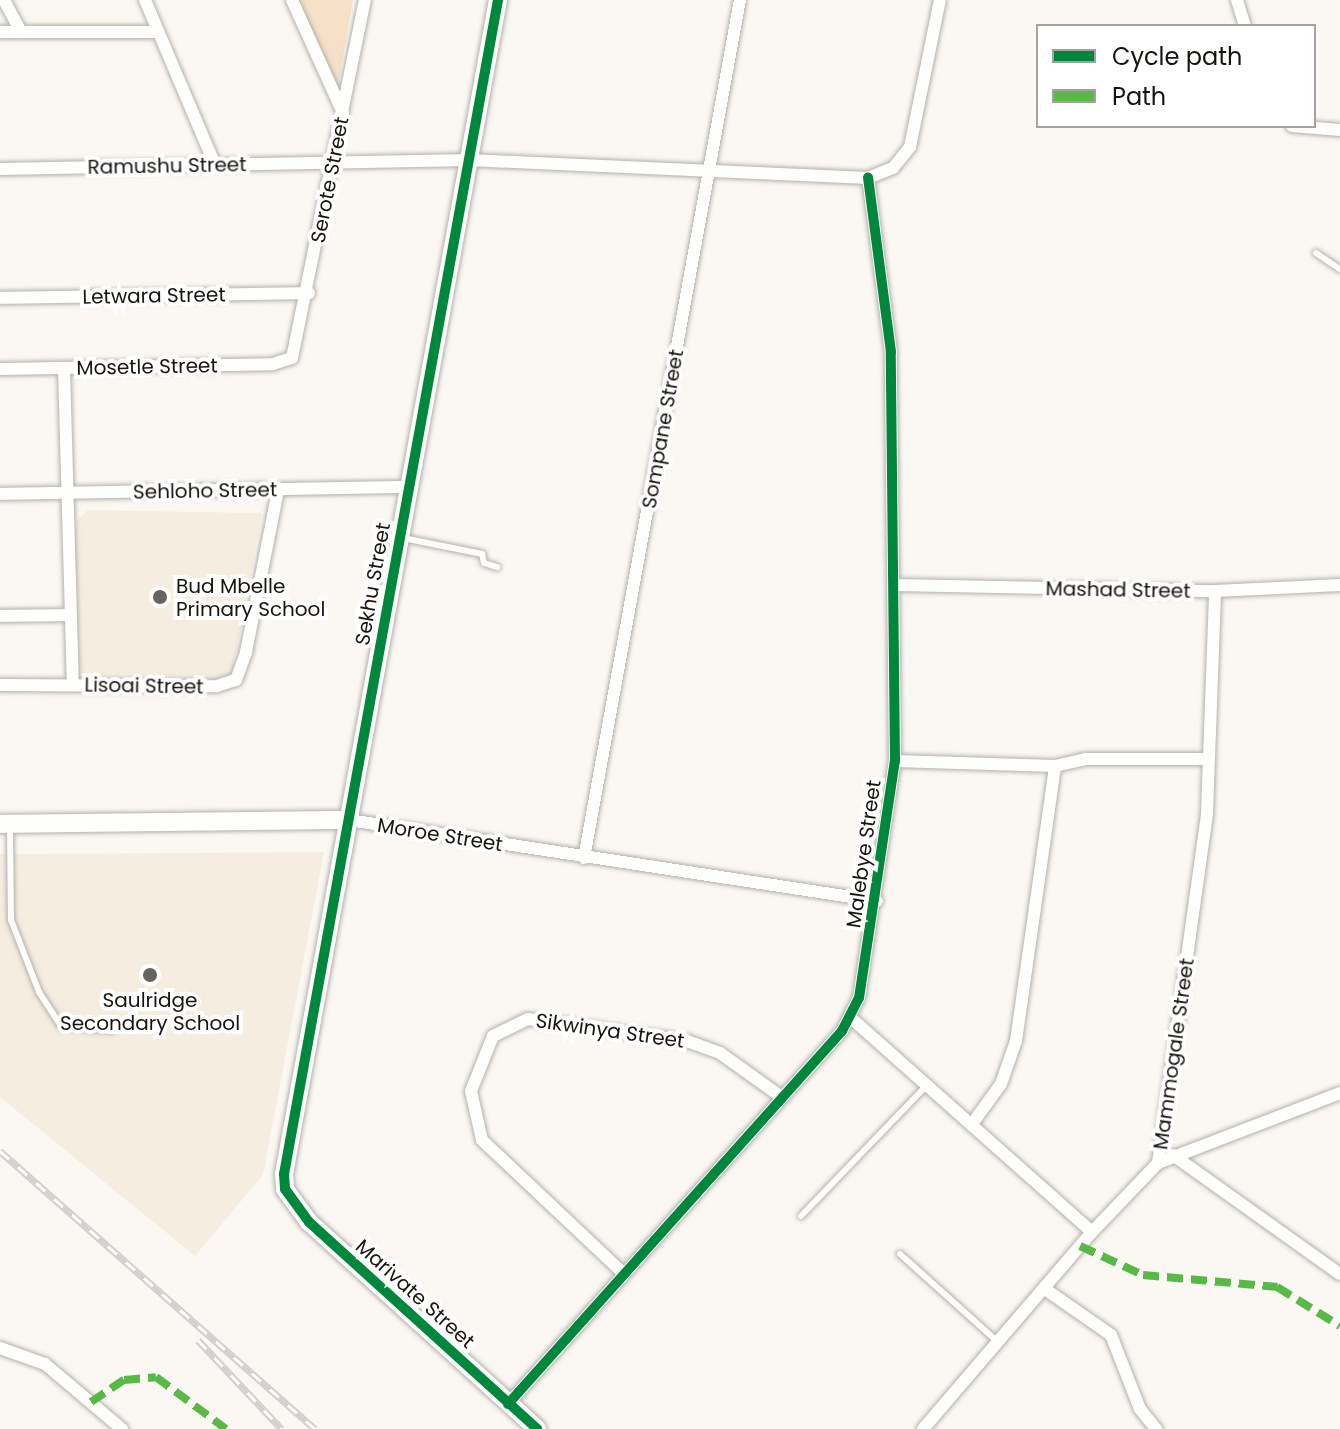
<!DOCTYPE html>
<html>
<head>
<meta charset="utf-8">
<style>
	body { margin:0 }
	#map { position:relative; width:1340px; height:1429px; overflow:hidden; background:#fbf7f2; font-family:Poppins,sans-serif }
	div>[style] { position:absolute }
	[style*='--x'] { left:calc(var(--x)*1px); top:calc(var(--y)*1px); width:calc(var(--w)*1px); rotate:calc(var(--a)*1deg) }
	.built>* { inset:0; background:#f6ede1 }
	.green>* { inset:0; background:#f6e0c7 }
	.roads { filter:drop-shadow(0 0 2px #b4b1ad) drop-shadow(0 0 2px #b4b1ad) }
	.lane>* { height:6px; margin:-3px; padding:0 3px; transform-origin:3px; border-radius:3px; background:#fefefd }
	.street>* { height:12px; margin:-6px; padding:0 6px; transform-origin:6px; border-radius:6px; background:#fefefd }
	.secondary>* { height:18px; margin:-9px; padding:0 9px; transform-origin:9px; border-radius:9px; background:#fefefd }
	.rail>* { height:7px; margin-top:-3.5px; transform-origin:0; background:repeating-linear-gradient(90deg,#fff 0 12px,#d1d0ce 0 24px); box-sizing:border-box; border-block:2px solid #d1d0ce }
	.quiet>* { height:8px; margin-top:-4px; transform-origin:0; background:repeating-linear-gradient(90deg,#58b947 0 16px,transparent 0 24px) }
	.cycleway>* { height:10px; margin:-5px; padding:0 5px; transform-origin:5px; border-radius:5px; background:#00873e }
	.dots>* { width:22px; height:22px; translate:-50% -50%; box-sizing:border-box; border:4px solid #fff; border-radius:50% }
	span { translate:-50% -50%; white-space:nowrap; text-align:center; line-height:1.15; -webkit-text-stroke:8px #fff; paint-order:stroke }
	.street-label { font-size:20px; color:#171410 }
	.poi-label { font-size:20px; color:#171410 }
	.left { translate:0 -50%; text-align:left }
	.legend { position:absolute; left:1036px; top:24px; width:280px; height:104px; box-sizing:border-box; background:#fff; border:2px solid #a2a19f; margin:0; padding:10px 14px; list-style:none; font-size:24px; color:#171410 }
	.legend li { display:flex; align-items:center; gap:16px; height:40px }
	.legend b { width:40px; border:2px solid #a2a19f }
</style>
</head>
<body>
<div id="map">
	<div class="built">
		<div style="clip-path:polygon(88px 510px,262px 513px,233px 671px,223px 680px,86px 683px,75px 673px,74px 523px)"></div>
		<div style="clip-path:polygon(324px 852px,263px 1175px,195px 1256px,0 1097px,0 854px)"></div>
	</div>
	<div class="green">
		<div style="clip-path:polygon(297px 0,353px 0,337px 89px)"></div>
	</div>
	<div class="roads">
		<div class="lane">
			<div style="--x:1316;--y:253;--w:29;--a:34"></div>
			<div style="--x:403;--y:538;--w:81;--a:11.4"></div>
			<div style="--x:482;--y:554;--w:9;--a:77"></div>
			<div style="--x:484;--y:563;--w:14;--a:17"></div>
			<div style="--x:10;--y:828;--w:92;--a:89.4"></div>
			<div style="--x:11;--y:920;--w:77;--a:68.7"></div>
			<div style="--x:39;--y:992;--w:40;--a:57.1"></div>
			<div style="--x:61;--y:1026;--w:50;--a:4.6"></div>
			<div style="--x:801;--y:1216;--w:182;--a:-46.1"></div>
			<div style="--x:900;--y:1254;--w:132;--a:41.9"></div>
		</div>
		<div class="street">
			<div style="--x:4;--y:0;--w:36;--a:62"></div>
			<div style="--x:145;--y:0;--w:179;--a:67"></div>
			<div style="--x:292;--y:0;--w:124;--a:65.7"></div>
			<div style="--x:1237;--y:0;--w:27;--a:73"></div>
			<div style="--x:0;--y:32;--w:158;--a:0"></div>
			<div style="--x:1292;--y:126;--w:48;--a:4.8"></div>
			<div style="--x:0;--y:169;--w:469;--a:-1.1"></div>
			<div style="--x:469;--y:160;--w:399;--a:2.6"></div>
			<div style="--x:868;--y:178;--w:27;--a:-22"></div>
			<div style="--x:893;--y:168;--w:27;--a:-51"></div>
			<div style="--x:910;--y:147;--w:150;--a:-78.5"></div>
			<div style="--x:0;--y:298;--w:309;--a:-0.9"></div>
			<div style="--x:64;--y:368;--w:317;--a:88.4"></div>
			<div style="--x:0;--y:369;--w:273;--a:-1"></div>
			<div style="--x:273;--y:364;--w:20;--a:-18"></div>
			<div style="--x:292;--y:358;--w:365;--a:-78.5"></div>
			<div style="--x:0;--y:494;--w:409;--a:-1"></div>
			<div style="--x:895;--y:585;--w:320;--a:1.1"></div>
			<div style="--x:1215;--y:591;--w:125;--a:-2.7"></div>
			<div style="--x:0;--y:616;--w:70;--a:-0.8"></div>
			<div style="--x:0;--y:685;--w:217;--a:0.3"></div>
			<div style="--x:217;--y:686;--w:20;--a:-18"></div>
			<div style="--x:236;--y:680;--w:30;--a:-70"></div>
			<div style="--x:246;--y:652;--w:164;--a:-78.8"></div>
			<div style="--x:895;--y:761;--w:160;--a:1.8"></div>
			<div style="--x:1055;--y:766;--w:32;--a:-13"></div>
			<div style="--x:1086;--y:759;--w:123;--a:0"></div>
			<div style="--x:349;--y:820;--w:534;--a:8.72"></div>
			<div style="--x:584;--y:858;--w:872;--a:-79.7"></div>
			<div style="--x:851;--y:1018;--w:322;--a:41.6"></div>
			<div style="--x:972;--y:1124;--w:49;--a:-54.1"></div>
			<div style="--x:1001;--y:1084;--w:46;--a:-70.8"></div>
			<div style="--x:1016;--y:1041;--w:278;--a:-81.9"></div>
			<div style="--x:1173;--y:1155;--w:205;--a:35.5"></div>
			<div style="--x:1158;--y:1163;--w:353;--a:-82"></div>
			<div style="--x:1207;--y:813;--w:222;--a:-87.9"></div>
			<div style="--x:623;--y:1273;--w:194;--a:-136.7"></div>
			<div style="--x:482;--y:1140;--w:50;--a:-102.7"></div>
			<div style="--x:471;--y:1091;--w:59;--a:-68.2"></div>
			<div style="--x:493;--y:1036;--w:39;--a:-26"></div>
			<div style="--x:528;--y:1019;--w:161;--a:7.9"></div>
			<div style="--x:687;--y:1041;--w:35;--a:20"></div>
			<div style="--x:720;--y:1053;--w:74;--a:35.6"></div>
			<div style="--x:1045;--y:1289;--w:80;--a:34.9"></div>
			<div style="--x:1111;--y:1335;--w:79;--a:68.6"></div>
			<div style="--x:1140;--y:1409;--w:26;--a:51"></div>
			<div style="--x:0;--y:1348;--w:48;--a:19.6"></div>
			<div style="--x:45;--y:1364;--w:101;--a:40.2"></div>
			<div style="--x:508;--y:1404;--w:501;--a:-48.16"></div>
			<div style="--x:842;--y:1031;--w:37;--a:-63"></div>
			<div style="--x:859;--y:998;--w:240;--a:-81.4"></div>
			<div style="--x:895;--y:761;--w:409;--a:-90.6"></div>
			<div style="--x:891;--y:352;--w:176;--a:-97.5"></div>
			<div style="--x:923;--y:1429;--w:260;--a:-49.4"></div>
			<div style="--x:1092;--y:1232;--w:95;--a:-46.3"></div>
			<div style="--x:1158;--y:1163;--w:195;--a:-21"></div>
		</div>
		<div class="secondary">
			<div style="--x:498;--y:0;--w:1193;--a:100.33"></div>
			<div style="--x:284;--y:1174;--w:15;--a:86"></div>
			<div style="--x:285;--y:1189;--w:41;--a:54"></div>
			<div style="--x:309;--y:1222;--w:308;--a:42.2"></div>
			<div style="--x:0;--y:824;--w:349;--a:-0.7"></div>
		</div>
	</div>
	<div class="rail">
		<div style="--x:0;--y:1151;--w:420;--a:41.4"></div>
		<div style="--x:198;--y:1340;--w:122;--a:46.7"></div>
	</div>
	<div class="quiet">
		<div style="--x:1080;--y:1246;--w:69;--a:24.7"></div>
		<div style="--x:1143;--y:1275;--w:135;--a:5.1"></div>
		<div style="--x:1277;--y:1287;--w:74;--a:31.8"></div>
		<div style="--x:91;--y:1402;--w:40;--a:-34"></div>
		<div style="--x:124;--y:1380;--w:32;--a:-5"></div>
		<div style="--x:156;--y:1377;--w:87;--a:36.6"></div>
	</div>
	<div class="cycleway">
		<div style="--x:498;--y:0;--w:1193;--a:100.33"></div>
		<div style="--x:284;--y:1174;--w:15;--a:86"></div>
		<div style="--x:285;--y:1189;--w:41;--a:54"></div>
		<div style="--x:309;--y:1222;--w:308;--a:42.2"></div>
		<div style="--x:508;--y:1404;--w:501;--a:-48.16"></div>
		<div style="--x:842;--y:1031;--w:37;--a:-63"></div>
		<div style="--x:859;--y:998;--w:240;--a:-81.4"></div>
		<div style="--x:895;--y:761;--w:409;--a:-90.6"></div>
		<div style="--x:891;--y:352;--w:176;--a:-97.5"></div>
	</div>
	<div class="dots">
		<div style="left:160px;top:597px;background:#67635f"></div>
		<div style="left:150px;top:975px;background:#67635f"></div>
	</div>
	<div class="street-label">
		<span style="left:167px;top:166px;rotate:-1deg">Ramushu Street</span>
		<span style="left:330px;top:180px;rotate:-79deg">Serote Street</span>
		<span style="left:154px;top:296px;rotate:-1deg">Letwara Street</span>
		<span style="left:147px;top:367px;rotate:-1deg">Mosetle Street</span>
		<span style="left:663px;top:429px;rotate:-80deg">Sompane Street</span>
		<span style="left:205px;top:491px;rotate:-1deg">Sehloho Street</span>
		<span style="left:373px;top:584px;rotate:-80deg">Sekhu Street</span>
		<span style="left:1118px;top:590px;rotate:1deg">Mashad Street</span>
		<span style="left:144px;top:686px;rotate:1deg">Lisoai Street</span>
		<span style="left:440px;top:835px;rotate:9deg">Moroe Street</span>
		<span style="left:864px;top:854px;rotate:-82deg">Malebye Street</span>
		<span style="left:610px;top:1031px;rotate:8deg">Sikwinya Street</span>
		<span style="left:1174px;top:1054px;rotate:-82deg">Mammogale Street</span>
		<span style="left:415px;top:1294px;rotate:42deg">Marivate Street</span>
	</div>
	<div class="poi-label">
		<span class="left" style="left:176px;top:598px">Bud Mbelle<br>Primary School</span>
		<span style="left:150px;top:1012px">Saulridge<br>Secondary School</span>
	</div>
	<ul class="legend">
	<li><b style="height:10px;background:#00873e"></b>Cycle path</li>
	<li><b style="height:10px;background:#58b947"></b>Path</li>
	</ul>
</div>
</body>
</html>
